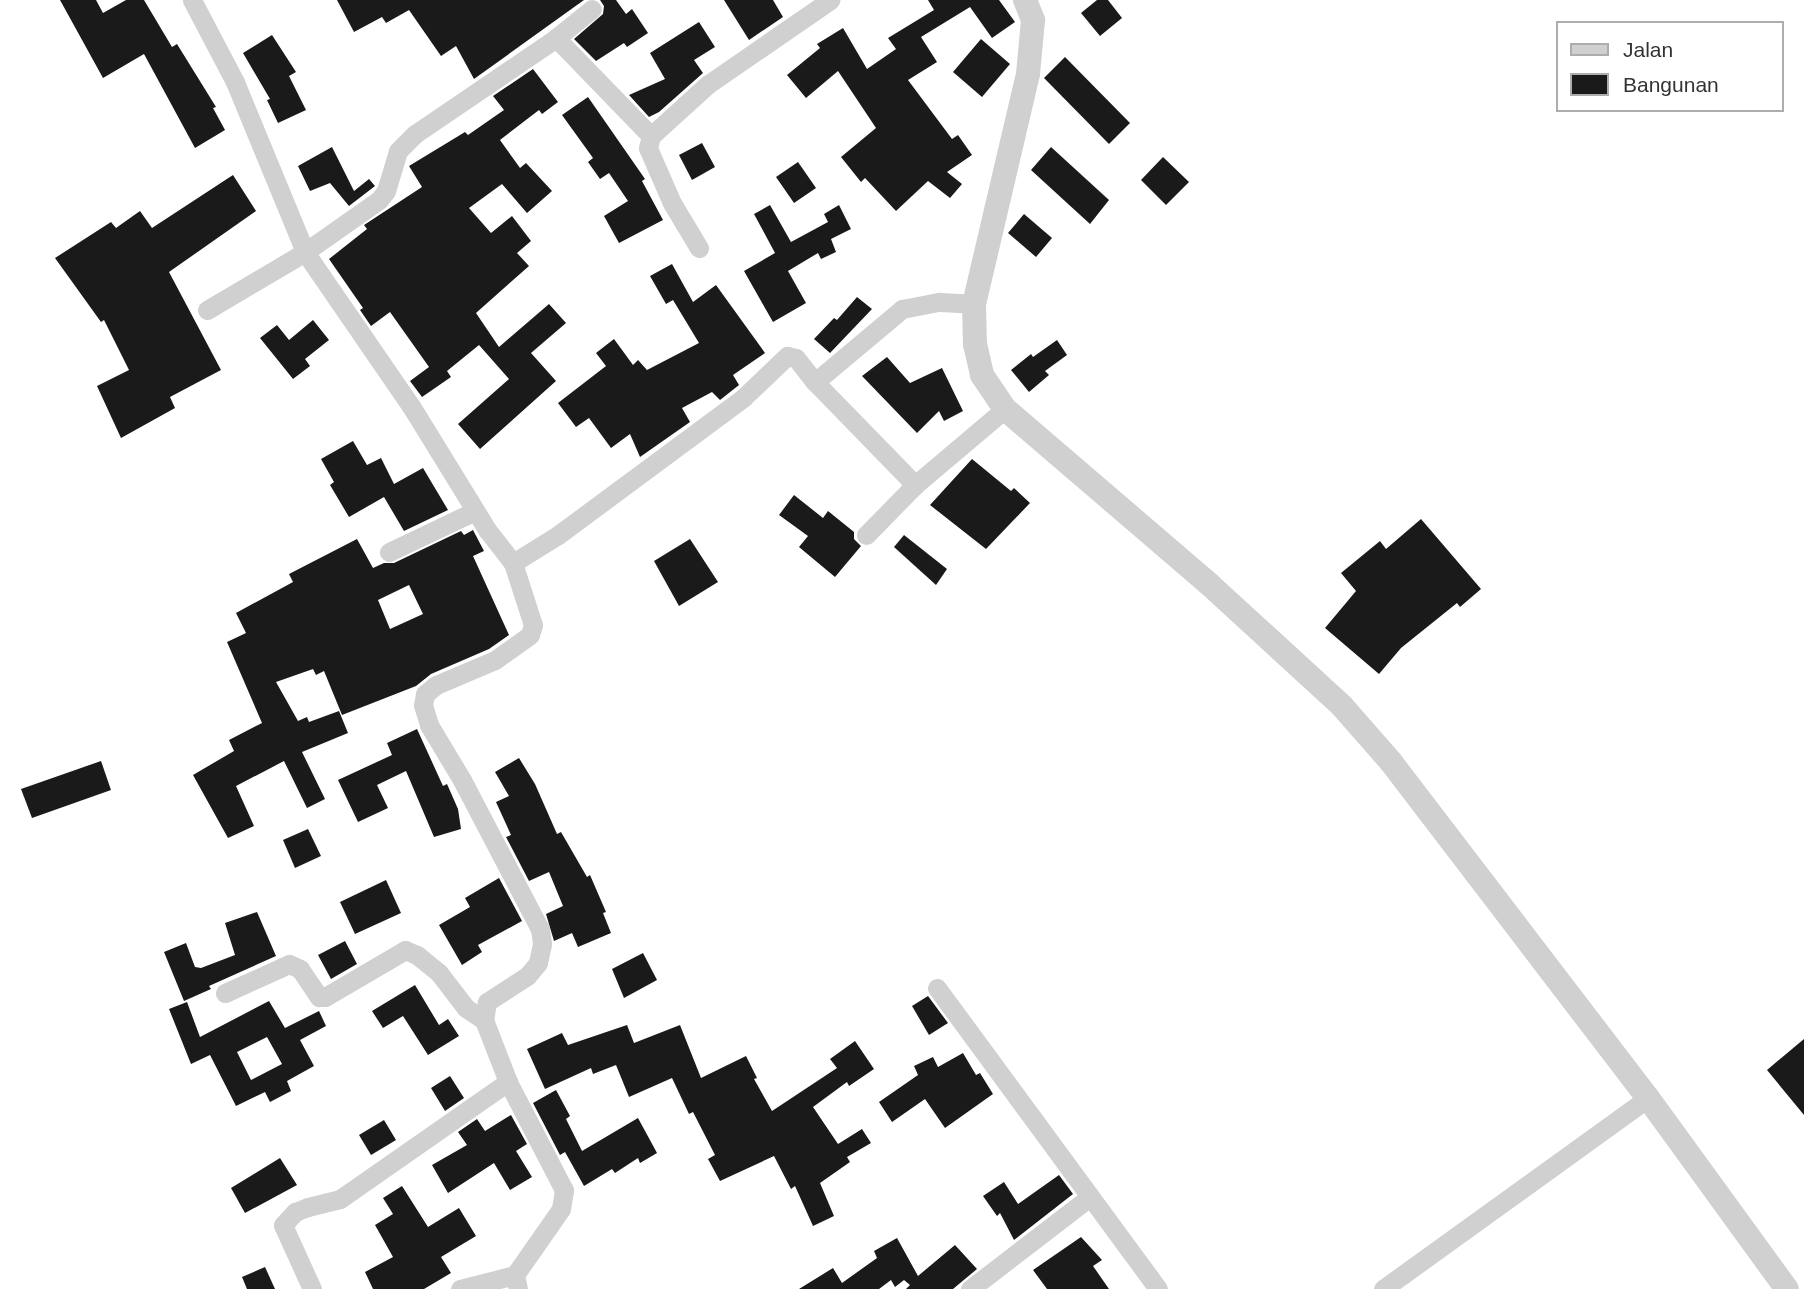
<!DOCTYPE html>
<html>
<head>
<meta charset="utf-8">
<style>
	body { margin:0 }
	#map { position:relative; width:1804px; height:1289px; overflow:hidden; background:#fff; font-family:Arial,sans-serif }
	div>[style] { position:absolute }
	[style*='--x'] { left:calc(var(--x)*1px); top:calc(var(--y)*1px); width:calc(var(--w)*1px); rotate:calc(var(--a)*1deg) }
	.building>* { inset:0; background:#1a1a1a }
	.minor>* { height:19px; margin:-9.5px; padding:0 9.5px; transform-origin:9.5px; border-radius:9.5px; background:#d0d0d0 }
	.tertiary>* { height:24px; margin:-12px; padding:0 12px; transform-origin:12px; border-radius:12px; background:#d0d0d0 }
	span { translate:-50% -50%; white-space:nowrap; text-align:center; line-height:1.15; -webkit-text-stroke:7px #fff; paint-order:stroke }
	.legend { position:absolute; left:1556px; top:21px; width:228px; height:91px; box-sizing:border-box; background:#fff; border:2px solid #adadad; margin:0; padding:9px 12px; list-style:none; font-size:21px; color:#333 }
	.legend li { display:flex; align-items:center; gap:14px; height:35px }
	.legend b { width:35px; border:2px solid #adadad }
</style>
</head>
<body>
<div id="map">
	<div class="building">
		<div style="clip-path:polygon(60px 0,96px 0,103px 13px,126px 0,144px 0,172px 47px,177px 44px,216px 107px,213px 108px,225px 130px,195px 148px,144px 54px,103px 78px)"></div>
		<div style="clip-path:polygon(337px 0,584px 0,474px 79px,456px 46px,441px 56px,409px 10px,386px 23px,382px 17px,354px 32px)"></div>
		<div style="clip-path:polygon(600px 0,616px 0,626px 14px,632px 9px,648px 33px,627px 47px,624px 43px,596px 61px,574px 39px,603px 14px,604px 6px)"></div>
		<div style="clip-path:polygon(724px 0,773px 0,783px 17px,749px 40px)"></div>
		<div style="clip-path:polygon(928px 0,999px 0,1015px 22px,992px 38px,970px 7px,921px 37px,937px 62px,908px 80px,952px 139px,958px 135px,972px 155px,947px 172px,962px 184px,950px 198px,928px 181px,896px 211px,865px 178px,861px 182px,841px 157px,876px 128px,838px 71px,806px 98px,787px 75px,820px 48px,817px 44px,843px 28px,867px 69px,896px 49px,888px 38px,934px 10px)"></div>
		<div style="clip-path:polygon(1097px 0,1108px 0,1122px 18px,1100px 36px,1081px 13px)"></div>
		<div style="clip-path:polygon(699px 22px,715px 47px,694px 60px,703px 73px,659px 112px,649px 117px,629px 95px,665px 79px,650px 53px)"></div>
		<div style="clip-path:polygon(272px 35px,296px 72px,289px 76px,306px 110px,278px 123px,267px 100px,270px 99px,243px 53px)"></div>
		<div style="clip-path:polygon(981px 39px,1010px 64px,982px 97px,953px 72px)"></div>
		<div style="clip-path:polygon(1065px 57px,1130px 123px,1109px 144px,1044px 78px)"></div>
		<div style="clip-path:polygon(533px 69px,558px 102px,542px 114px,539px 110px,500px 140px,520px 168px,526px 163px,552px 191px,527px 213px,502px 184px,469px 208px,491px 233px,512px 216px,531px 241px,517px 253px,529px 266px,476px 313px,499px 347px,549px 304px,566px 323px,531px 353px,556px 381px,480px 449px,458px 424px,509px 379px,479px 345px,447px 371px,451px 377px,422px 397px,410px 381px,429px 367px,390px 312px,371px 326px,360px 310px,363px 308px,329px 259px,367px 229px,364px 225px,422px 187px,409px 166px,465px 132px,468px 135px,504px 110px,493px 96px)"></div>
		<div style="clip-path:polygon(588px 97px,645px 179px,642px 181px,663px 220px,619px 243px,604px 216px,628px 201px,609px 173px,600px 179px,588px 162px,593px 158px,562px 115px)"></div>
		<div style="clip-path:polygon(702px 143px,715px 167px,692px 180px,679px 155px)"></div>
		<div style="clip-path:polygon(332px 147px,354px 191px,369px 179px,375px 186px,349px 206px,330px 183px,310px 191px,298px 166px)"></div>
		<div style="clip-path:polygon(1051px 147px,1109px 200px,1090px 224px,1031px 170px)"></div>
		<div style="clip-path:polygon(1163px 157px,1189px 182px,1166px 205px,1141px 180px)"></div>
		<div style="clip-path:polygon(798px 162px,816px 188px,794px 203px,776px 177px)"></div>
		<div style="clip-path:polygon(233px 175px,256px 211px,169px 272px,221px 370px,170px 397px,175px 408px,121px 438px,97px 386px,129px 370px,104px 320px,101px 322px,55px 258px,111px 222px,116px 228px,140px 211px,152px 228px)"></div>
		<div style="clip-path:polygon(770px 205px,791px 242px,828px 222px,824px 214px,839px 205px,851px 229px,831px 239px,836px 252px,821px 259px,818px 253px,788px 271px,806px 303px,773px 322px,744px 271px,775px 253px,754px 214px)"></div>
		<div style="clip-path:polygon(1024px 214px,1052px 238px,1036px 257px,1008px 233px)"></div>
		<div style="clip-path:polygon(672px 264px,693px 302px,716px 285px,765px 353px,733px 375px,739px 385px,720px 400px,712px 392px,682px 408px,690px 422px,640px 457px,630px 434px,611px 448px,589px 418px,576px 427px,558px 403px,606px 366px,596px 353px,614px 339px,633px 365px,638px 360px,647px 370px,699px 343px,673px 300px,666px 304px,650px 276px)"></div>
		<div style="clip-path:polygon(857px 297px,872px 309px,830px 353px,814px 339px,834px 318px,837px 320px)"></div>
		<div style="clip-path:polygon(313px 320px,329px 340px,305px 359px,310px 366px,293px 379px,260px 338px,277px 325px,289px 340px)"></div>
		<div style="clip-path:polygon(1057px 340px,1067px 355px,1045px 371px,1049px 375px,1029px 392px,1011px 370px,1031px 354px,1033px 357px)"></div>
		<div style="clip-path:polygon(887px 357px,910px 383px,942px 368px,963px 411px,944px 421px,939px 411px,917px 433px,862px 376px)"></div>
		<div style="clip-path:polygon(353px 441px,367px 465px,381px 458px,394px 484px,423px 468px,448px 510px,404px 531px,384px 497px,349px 517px,330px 485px,334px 482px,321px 459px)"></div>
		<div style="clip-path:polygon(972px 459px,1011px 491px,1014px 488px,1030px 503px,986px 549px,930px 505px)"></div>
		<div style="clip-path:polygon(794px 495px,823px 518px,828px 511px,854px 532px,854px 539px,861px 546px,835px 577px,799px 547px,808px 536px,779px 515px)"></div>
		<div style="clip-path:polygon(1421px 519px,1481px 589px,1460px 607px,1457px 603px,1401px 648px,1379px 674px,1325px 628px,1356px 591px,1341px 573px,1380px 541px,1386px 549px)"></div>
		<div style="clip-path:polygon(evenodd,473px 530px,484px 551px,473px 556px,509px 635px,489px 649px,431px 674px,416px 686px,342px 715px,324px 671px,316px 675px,313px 669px,276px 682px,298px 721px,307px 717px,309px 722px,339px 711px,348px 733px,302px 752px,325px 799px,307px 808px,284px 761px,236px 786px,254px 826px,228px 838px,193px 775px,234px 751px,229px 740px,262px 723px,227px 642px,246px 633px,236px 613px,293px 582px,289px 574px,357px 539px,373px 568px,384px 563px,394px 563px,461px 531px,464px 535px,473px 530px,409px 585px,423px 614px,390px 629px,378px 600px,409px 585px)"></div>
		<div style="clip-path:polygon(904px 535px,947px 569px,936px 585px,894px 547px)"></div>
		<div style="clip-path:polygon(690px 539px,718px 582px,679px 606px,654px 561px)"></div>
		<div style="clip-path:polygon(417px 729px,443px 786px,447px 784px,458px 809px,461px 829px,434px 837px,406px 771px,377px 785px,388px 808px,358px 822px,338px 780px,392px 755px,387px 743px)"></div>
		<div style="clip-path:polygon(519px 758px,535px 784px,557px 834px,561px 832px,587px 877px,590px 875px,606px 912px,603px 913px,611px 933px,578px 947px,572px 933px,554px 941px,546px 914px,563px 906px,549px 872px,529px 881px,506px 837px,511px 835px,496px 802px,509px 796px,495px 772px)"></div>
		<div style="clip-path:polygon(101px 761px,111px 790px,32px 818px,21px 789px)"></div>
		<div style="clip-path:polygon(308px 829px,321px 856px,295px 868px,283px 840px)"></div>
		<div style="clip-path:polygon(499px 878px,522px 921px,478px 945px,482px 952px,462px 965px,439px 925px,470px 907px,465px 898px)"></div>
		<div style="clip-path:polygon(386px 880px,401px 913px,355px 934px,340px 902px)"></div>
		<div style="clip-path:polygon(257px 912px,276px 956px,209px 986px,211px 989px,184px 1001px,164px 952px,186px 943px,195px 967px,201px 968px,235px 955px,225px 923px)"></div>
		<div style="clip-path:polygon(345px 941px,357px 964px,331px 979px,318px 955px)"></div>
		<div style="clip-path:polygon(643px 953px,657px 980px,624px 998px,612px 969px)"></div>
		<div style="clip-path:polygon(415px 985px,439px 1025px,448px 1019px,459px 1036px,428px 1055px,403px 1016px,383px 1028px,372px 1011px)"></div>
		<div style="clip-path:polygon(928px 996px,948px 1023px,929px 1035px,912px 1006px)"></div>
		<div style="clip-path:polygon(evenodd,269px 1001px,285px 1028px,319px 1011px,326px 1026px,300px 1040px,314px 1066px,287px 1081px,291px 1091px,270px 1102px,265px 1092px,236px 1106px,210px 1055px,191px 1064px,169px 1009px,187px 1002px,200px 1037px,269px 1001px,267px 1037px,282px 1064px,251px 1080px,237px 1052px,267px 1037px)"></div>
		<div style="clip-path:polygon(627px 1025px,634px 1043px,680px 1025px,701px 1078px,746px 1056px,757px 1078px,754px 1079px,772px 1111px,837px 1068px,830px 1059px,855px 1041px,874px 1069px,849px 1086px,847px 1082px,813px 1107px,838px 1144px,862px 1129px,871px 1143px,847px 1157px,850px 1162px,820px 1183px,834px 1216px,813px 1226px,795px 1186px,791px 1189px,774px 1156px,720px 1181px,708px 1159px,715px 1155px,693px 1112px,689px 1114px,672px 1078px,629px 1097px,616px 1065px,593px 1074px,591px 1068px,545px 1089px,527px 1049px,562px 1033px,568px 1045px)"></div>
		<div style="clip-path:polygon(1804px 1039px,1804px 1115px,1767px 1070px)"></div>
		<div style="clip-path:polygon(963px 1053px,976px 1075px,980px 1073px,993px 1094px,945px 1128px,925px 1099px,892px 1122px,879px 1102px,918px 1075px,914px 1066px,933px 1057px,938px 1067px)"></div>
		<div style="clip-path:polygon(450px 1076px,464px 1098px,445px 1111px,431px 1088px)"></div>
		<div style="clip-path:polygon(556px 1090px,570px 1116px,566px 1119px,582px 1151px,638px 1118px,657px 1153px,640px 1163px,638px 1158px,615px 1173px,612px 1169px,584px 1186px,565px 1152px,560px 1155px,533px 1103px)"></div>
		<div style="clip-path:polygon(511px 1115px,527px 1144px,516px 1151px,532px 1177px,510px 1190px,494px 1163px,448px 1193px,432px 1165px,467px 1145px,458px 1132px,477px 1119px,485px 1131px)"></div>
		<div style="clip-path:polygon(384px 1120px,396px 1140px,371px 1155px,359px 1135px)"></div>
		<div style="clip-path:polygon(280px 1158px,297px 1185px,245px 1213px,231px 1188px)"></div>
		<div style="clip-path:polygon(1059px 1175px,1073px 1194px,1014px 1240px,1000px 1213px,997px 1216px,983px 1196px,1004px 1182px,1018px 1204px)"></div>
		<div style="clip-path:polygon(402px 1186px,428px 1227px,459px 1208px,476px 1236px,441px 1257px,451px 1273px,424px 1289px,373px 1289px,365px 1272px,393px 1257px,375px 1225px,393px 1214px,383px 1198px)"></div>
		<div style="clip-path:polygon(1081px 1237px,1102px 1260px,1093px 1266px,1109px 1289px,1047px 1289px,1033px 1270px)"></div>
		<div style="clip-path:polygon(897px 1238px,918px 1276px,955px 1245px,977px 1269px,953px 1289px,906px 1289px,910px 1285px,904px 1280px,895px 1287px,891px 1280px,879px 1289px,799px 1289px,833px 1268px,842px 1283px,877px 1258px,874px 1251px)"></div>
		<div style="clip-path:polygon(265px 1267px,275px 1289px,247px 1289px,242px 1277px)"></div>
	</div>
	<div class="minor">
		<div style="--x:192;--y:0;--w:93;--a:62.3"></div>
		<div style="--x:235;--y:82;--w:184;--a:67.6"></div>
		<div style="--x:305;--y:252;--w:187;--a:55.5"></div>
		<div style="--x:411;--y:406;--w:147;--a:58.4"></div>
		<div style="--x:488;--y:531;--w:41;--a:52"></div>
		<div style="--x:513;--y:563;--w:53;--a:-31.9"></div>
		<div style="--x:558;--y:535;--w:230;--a:-36.5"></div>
		<div style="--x:743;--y:398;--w:61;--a:-43.7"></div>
		<div style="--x:787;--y:356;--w:9;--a:13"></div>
		<div style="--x:796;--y:358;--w:31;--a:52"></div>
		<div style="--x:815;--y:382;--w:114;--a:-40"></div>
		<div style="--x:902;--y:309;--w:38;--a:-11"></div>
		<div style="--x:939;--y:302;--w:35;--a:3"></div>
		<div style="--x:556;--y:38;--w:136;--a:45.9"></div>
		<div style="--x:699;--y:248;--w:52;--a:-121"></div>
		<div style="--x:672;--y:203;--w:60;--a:-113.6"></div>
		<div style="--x:648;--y:148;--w:12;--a:-76"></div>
		<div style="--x:651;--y:136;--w:76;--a:-42.3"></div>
		<div style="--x:707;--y:85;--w:150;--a:-34.6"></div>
		<div style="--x:207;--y:310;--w:114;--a:-30.6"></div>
		<div style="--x:305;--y:252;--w:90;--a:-35.1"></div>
		<div style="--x:379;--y:200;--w:11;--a:-52"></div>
		<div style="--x:386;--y:191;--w:42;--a:-73.3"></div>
		<div style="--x:398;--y:151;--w:24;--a:-45"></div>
		<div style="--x:415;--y:134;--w:171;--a:-34.2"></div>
		<div style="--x:556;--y:38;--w:46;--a:-38.9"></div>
		<div style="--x:815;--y:382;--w:144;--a:45.8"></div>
		<div style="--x:866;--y:535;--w:70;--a:-45.6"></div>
		<div style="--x:915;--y:485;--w:118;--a:-40.2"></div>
		<div style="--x:389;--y:552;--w:95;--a:-25.5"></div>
		<div style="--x:513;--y:563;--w:65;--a:72.1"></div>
		<div style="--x:533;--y:625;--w:10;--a:107"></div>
		<div style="--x:530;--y:635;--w:43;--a:144.5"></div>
		<div style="--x:495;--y:660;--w:64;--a:157"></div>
		<div style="--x:436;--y:685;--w:14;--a:141"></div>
		<div style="--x:425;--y:694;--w:11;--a:100"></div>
		<div style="--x:423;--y:705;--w:21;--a:73"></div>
		<div style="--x:429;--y:725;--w:64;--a:59"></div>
		<div style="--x:462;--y:780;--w:168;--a:62.4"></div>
		<div style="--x:540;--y:929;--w:15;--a:82"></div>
		<div style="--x:542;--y:944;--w:19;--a:102"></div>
		<div style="--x:538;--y:963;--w:17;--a:130"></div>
		<div style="--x:527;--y:976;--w:48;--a:147"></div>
		<div style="--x:487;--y:1002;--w:18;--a:99"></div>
		<div style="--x:484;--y:1020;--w:66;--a:68.8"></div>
		<div style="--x:508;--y:1082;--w:122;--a:62.6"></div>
		<div style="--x:564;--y:1190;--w:19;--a:99"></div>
		<div style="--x:561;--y:1209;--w:80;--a:124.9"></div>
		<div style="--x:515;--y:1275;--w:14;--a:78"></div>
		<div style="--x:937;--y:988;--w:373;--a:53.7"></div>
		<div style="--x:225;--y:993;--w:70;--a:-24.4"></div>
		<div style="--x:289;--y:964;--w:12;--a:24"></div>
		<div style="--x:300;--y:969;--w:34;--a:56"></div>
		<div style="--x:319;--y:997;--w:6;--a:0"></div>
		<div style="--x:325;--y:997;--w:93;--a:-30.4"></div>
		<div style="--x:405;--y:950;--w:13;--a:23"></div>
		<div style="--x:417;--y:955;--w:28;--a:39"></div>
		<div style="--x:439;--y:973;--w:44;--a:52.4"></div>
		<div style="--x:466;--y:1008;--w:22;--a:34"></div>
		<div style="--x:312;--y:1289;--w:70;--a:-114.4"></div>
		<div style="--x:283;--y:1225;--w:18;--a:-47"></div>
		<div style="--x:295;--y:1212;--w:14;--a:-21"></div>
		<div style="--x:308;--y:1207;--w:33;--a:-14"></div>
		<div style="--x:340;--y:1199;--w:205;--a:-34.9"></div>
		<div style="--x:460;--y:1289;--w:57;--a:-14.3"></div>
		<div style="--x:970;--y:1289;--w:151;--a:-37.5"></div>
		<div style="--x:1383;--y:1289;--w:327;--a:-35.8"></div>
	</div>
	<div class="tertiary">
		<div style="--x:1025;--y:0;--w:22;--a:68"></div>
		<div style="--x:1033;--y:20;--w:54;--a:95.3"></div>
		<div style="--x:1028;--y:74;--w:236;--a:103.2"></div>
		<div style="--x:974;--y:304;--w:40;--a:88.6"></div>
		<div style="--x:975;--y:344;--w:32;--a:77"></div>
		<div style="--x:982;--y:375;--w:41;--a:55.9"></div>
		<div style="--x:1005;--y:409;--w:269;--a:40.6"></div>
		<div style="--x:1209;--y:584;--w:180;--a:42.5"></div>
		<div style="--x:1342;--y:706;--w:74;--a:48.8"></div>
		<div style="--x:1391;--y:762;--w:423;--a:52.6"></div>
		<div style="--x:1648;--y:1098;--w:236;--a:54"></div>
	</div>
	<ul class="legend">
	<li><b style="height:9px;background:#d0d0d0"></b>Jalan</li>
	<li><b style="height:19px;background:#1a1a1a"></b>Bangunan</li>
	</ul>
</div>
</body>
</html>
